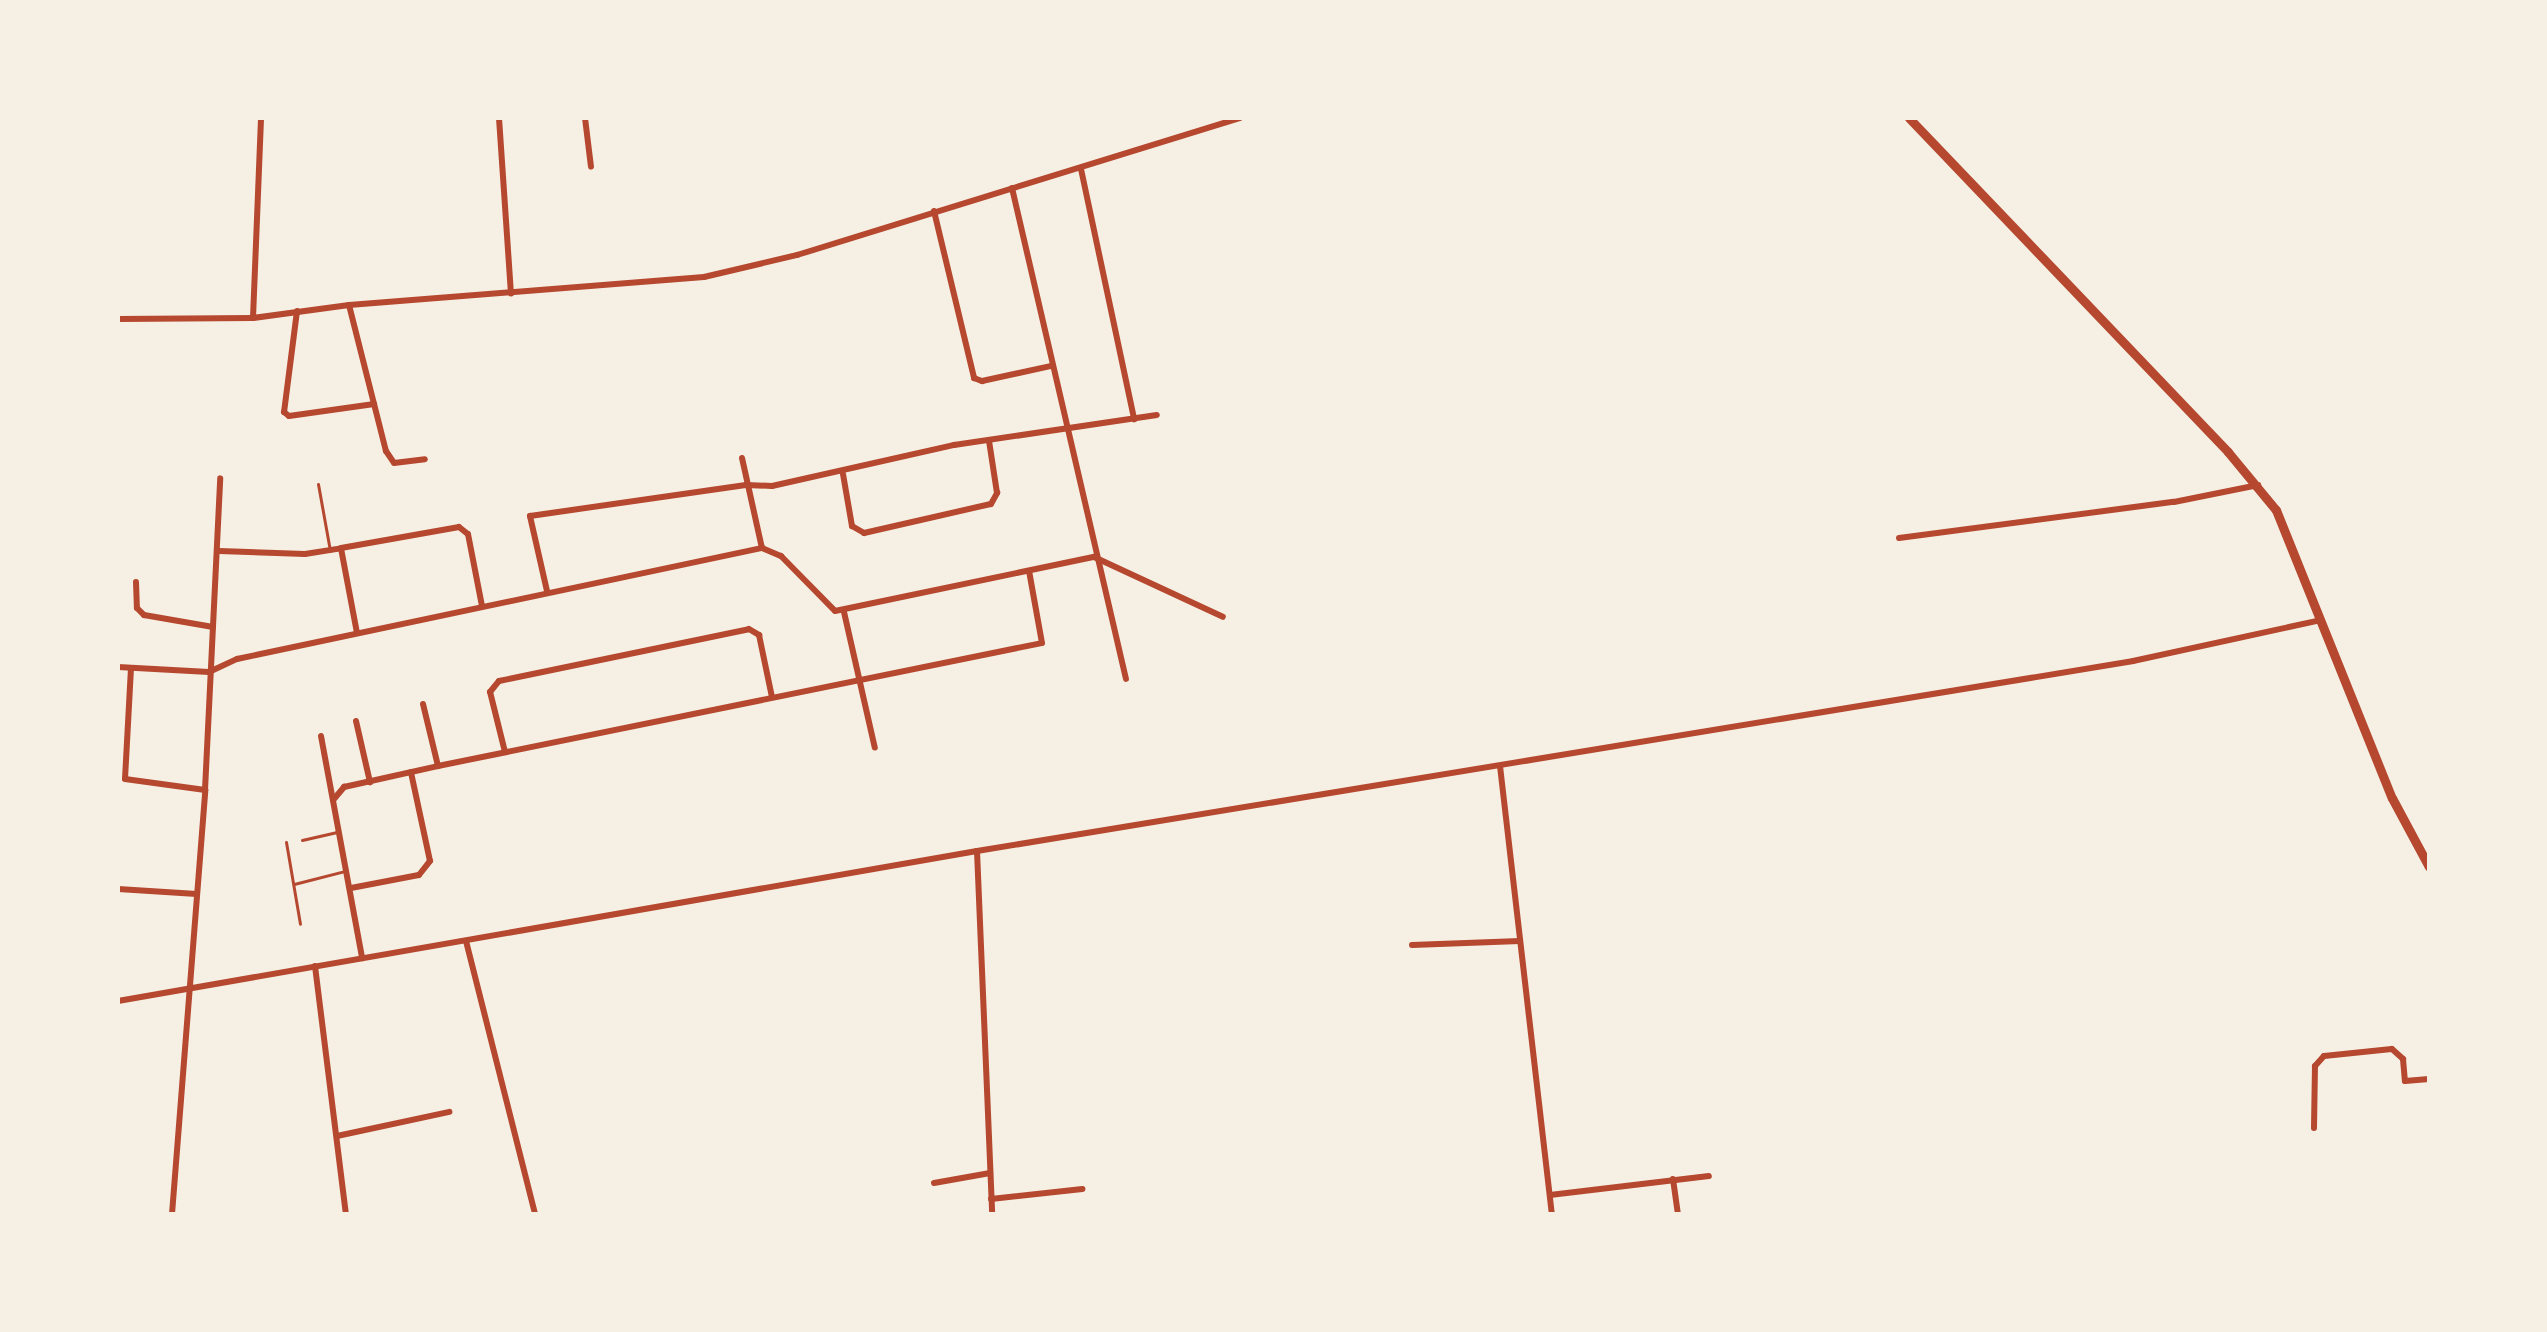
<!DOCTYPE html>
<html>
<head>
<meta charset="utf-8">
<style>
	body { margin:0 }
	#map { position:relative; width:2547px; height:1332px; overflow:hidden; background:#f6efe4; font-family:Georgia,serif }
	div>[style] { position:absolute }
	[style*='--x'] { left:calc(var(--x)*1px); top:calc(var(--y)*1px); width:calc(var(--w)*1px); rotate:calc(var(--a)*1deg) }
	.service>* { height:3px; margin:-1.5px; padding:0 1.5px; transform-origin:1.5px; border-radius:1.5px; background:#b5482f }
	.minor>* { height:6px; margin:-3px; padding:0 3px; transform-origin:3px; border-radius:3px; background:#b5482f }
	.secondary>* { height:9px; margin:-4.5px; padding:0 4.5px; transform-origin:4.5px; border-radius:4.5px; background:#b5482f }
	span { translate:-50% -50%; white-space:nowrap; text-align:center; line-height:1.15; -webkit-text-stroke:8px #f6efe4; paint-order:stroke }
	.frame { position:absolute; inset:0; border:120px solid #f6efe4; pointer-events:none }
</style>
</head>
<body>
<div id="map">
	<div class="service">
		<div style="--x:318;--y:484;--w:68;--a:79.8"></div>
		<div style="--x:302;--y:840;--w:37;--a:-13"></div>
		<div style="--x:286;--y:842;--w:83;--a:80.3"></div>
		<div style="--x:294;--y:884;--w:53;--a:-14.3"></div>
	</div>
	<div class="minor">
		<div style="--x:499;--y:118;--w:176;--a:86.1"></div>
		<div style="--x:585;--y:118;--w:49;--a:83"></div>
		<div style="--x:1081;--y:169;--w:256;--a:78"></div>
		<div style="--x:1012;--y:188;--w:504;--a:76.93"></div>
		<div style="--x:934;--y:211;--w:172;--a:76.5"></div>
		<div style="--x:974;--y:378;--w:9;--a:21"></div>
		<div style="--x:982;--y:381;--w:71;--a:-12.3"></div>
		<div style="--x:349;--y:305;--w:151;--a:75.8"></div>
		<div style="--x:386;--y:451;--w:14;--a:56"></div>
		<div style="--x:394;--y:463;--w:31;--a:-7"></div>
		<div style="--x:297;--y:311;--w:102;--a:97.3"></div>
		<div style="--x:284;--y:412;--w:6;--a:39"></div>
		<div style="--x:289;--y:416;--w:86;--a:-8"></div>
		<div style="--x:253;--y:318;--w:200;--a:-87.7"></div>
		<div style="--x:118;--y:319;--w:135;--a:-0.4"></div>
		<div style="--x:253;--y:318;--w:97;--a:-7.7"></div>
		<div style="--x:349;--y:305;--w:356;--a:-4.5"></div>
		<div style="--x:704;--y:277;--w:96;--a:-13.3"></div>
		<div style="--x:797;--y:255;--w:464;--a:-17.2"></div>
		<div style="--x:742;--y:458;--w:92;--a:77.5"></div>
		<div style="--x:843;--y:474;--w:53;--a:80.2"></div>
		<div style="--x:852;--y:526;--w:14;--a:30"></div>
		<div style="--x:864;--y:533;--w:130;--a:-12.9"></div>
		<div style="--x:991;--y:504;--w:13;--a:-61"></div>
		<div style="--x:997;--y:493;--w:53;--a:-98.7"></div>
		<div style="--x:1899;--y:538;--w:277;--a:-7.5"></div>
		<div style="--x:2174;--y:502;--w:86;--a:-11.4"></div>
		<div style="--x:219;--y:551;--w:86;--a:2"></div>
		<div style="--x:305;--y:554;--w:36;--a:-9"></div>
		<div style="--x:136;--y:582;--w:26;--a:88"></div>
		<div style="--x:137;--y:608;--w:10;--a:45"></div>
		<div style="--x:144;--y:615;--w:70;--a:9.9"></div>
		<div style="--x:547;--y:591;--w:77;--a:-102.8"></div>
		<div style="--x:530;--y:516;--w:218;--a:-8.2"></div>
		<div style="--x:746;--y:485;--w:26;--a:2"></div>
		<div style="--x:772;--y:486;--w:187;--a:-12.7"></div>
		<div style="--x:954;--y:445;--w:205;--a:-8.4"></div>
		<div style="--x:844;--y:612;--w:139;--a:77.2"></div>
		<div style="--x:357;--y:633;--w:86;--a:-100.7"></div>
		<div style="--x:341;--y:548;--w:120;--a:-10.1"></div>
		<div style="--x:459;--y:527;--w:11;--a:38"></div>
		<div style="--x:468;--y:534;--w:73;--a:79"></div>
		<div style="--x:118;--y:667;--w:91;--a:3.1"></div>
		<div style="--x:209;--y:672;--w:31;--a:-25"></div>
		<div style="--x:237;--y:659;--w:537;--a:-11.94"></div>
		<div style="--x:762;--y:548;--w:21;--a:23"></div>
		<div style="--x:781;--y:556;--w:77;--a:45.5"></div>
		<div style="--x:835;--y:611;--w:265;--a:-11.8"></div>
		<div style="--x:1094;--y:557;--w:142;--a:24.9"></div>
		<div style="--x:131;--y:668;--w:111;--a:93.1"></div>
		<div style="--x:125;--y:779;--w:81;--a:7.8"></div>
		<div style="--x:423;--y:704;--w:64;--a:76.4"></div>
		<div style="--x:356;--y:721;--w:63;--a:77.1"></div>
		<div style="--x:321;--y:736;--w:226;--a:79.5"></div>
		<div style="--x:505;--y:752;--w:62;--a:-104"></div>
		<div style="--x:490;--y:692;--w:14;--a:-51"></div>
		<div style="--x:499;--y:681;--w:255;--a:-11.7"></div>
		<div style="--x:749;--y:629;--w:12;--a:31"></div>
		<div style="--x:759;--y:635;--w:63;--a:78.2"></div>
		<div style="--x:1500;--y:766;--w:451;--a:83.4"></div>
		<div style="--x:334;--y:799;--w:16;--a:-50"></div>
		<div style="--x:344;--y:787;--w:96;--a:-12.6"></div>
		<div style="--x:438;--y:766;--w:616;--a:-11.51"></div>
		<div style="--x:1042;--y:643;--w:73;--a:-100.2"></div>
		<div style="--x:977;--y:851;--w:363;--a:87.6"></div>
		<div style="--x:351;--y:888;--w:69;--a:-10.8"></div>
		<div style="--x:419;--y:875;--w:18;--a:-52"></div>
		<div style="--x:430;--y:861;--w:91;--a:-102.1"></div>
		<div style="--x:118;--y:889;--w:79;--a:3.6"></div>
		<div style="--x:466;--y:941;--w:282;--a:75.8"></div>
		<div style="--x:1412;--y:945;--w:108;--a:-2.1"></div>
		<div style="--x:315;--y:966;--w:250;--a:82.9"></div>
		<div style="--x:118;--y:1001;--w:872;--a:-9.91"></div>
		<div style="--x:977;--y:851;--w:1172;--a:-9.33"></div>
		<div style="--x:2133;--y:661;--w:192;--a:-12.3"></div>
		<div style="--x:2314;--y:1128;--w:62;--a:-89.1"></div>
		<div style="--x:2315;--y:1066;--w:13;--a:-48"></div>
		<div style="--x:2324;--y:1056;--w:68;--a:-5.9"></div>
		<div style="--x:2392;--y:1049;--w:15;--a:42"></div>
		<div style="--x:2403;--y:1059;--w:22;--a:85"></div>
		<div style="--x:2405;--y:1081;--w:24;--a:-5"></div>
		<div style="--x:337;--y:1136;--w:115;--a:-12.1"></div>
		<div style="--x:1673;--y:1179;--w:35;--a:82"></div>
		<div style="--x:934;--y:1183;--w:57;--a:-10.1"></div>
		<div style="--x:1550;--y:1195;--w:160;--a:-6.8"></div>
		<div style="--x:991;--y:1199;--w:92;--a:-6.3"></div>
		<div style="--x:172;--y:1214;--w:425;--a:-85.5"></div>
		<div style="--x:205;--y:790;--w:312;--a:-87.2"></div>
	</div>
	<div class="secondary">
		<div style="--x:1909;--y:118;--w:462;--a:46.3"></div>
		<div style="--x:2228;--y:452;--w:75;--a:50.4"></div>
		<div style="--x:2276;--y:510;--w:310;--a:68.1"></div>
		<div style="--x:2392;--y:798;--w:78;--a:61.8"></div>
	</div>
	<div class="frame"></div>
</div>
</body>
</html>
